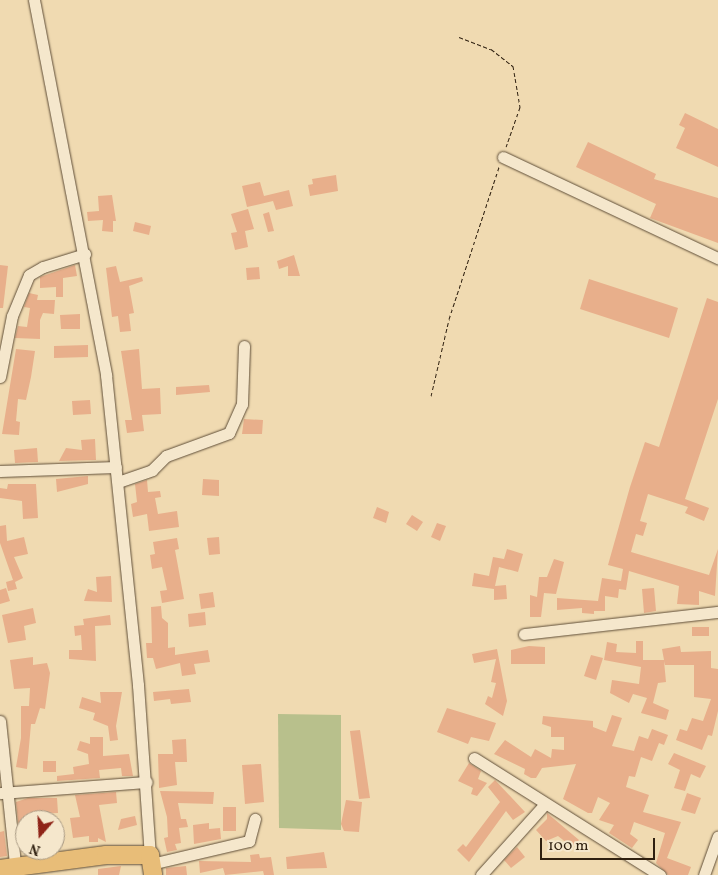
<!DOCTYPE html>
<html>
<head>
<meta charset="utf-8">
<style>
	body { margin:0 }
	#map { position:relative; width:718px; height:875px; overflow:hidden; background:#f0dab1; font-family:Vollkorn,serif }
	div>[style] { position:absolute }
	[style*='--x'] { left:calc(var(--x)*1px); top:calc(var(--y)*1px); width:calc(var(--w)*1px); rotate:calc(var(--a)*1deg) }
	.green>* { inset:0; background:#b8c08c }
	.building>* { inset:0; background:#e8af8b }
	.path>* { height:1px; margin-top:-0.5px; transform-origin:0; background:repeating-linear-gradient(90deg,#2f2010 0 4px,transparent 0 6.5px) }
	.roads { filter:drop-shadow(0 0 1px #5f4e38) drop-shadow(0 0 1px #5f4e38) }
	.minor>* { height:11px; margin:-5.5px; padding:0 5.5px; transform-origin:5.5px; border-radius:5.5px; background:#f5e7cc }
	.highway>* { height:18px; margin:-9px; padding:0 9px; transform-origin:9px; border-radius:9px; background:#e8bd78 }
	span { translate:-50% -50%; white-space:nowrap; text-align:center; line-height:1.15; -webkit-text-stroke:5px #f5e7cc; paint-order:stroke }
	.north { position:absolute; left:15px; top:810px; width:50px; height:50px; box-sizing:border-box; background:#f5e7cc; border:1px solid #a69781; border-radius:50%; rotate:199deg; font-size:14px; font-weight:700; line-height:20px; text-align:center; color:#2f2010 }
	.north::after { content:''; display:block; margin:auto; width:18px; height:22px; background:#8f2418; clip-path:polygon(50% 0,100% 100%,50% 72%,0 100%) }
	.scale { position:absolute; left:540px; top:838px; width:115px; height:22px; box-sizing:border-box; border:2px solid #2f2010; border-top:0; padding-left:6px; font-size:15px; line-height:18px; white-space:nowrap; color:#2f2010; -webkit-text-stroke:4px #f5e7cc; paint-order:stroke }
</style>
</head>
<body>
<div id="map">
	<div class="green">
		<div style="clip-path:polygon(278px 714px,341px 715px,341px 830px,279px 828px)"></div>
	</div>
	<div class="building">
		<div style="clip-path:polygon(685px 113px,718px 129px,718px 167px,676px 148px,685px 128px,679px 125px)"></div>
		<div style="clip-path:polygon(588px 142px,656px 174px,654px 179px,718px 198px,718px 243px,650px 218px,656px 204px,576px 167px)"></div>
		<div style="clip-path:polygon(336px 175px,338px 191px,310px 196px,308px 185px,313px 184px,312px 179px)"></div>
		<div style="clip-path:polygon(260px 182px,264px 196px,289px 190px,293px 206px,276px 210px,273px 201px,247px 207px,242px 186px)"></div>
		<div style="clip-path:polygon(112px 195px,116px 221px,113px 221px,113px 232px,102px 231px,103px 220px,88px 221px,87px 212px,99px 211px,98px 196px)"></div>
		<div style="clip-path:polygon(248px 209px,254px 229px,245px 231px,248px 247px,235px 250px,231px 233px,237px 232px,231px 214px)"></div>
		<div style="clip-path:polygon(269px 212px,274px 231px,268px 232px,263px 214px)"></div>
		<div style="clip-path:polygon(135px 222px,151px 226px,149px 235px,133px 231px)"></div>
		<div style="clip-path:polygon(294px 255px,300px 276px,288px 276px,288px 266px,279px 269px,277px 261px)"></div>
		<div style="clip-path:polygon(0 265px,8px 266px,3px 308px,0 308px)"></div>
		<div style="clip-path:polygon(75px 265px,77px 276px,63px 278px,63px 297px,56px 297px,56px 287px,40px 288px,40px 277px)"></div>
		<div style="clip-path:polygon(116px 266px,120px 282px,142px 277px,143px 281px,129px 286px,134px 313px,129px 314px,131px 331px,120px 332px,118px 316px,112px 317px,106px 268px)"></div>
		<div style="clip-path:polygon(259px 267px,260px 279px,247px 280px,246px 268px)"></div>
		<div style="clip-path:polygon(589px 279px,678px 308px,669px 338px,580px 309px)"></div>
		<div style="clip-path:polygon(29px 293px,38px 295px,37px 300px,55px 300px,54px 314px,43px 313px,40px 320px,40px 339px,15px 338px,18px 326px,27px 327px,30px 308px,24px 307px)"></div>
		<div style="clip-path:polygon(707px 298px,718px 302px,718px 399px,685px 499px,709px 508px,704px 521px,685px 513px,688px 507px,648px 494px,640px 521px,647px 523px,643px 536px,636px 534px,631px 552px,709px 575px,718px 549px,715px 596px,699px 591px,699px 605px,677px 604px,679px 586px,629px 571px,626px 590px,619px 589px,618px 598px,605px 596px,605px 611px,594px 611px,594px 614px,582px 613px,582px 608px,557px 610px,557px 598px,598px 601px,602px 578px,621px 581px,623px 569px,608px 565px,630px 487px,645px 442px,659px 447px)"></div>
		<div style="clip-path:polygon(80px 314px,80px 329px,61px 329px,60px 315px)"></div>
		<div style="clip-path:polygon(88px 345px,88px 357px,54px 358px,54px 346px)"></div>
		<div style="clip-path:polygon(16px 349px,35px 351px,31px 377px,26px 400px,18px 399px,16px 421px,20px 422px,19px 435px,2px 434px)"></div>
		<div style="clip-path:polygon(139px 349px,142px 389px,160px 388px,161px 414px,142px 415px,144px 431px,127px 433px,125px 420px,132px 420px,121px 351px)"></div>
		<div style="clip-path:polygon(209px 385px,210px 392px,176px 395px,176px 387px)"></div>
		<div style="clip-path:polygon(90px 400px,91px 414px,73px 415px,72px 401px)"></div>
		<div style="clip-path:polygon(244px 419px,263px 420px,262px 434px,242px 434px)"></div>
		<div style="clip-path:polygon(95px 439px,96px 460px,59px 461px,66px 448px,82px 450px,81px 440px)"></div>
		<div style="clip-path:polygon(37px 448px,38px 462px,15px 463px,14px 450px)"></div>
		<div style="clip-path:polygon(88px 476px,88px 484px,57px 492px,56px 479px)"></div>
		<div style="clip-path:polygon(203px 479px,219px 480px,219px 496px,202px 495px)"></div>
		<div style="clip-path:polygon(147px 480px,148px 492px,160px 491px,161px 497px,155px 498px,158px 514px,177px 511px,179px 527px,149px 531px,147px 514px,133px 517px,131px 504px,137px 502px,135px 484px)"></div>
		<div style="clip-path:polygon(8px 484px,36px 484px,38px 518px,23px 519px,22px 501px,0 498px,0 488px,7px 489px)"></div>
		<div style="clip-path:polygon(377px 507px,389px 512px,386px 523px,373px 518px)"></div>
		<div style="clip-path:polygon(412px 515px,423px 522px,417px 531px,406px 524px)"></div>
		<div style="clip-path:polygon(437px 523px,446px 526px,440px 541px,431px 537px)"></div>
		<div style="clip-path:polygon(6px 525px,7px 541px,24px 537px,28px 554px,14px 557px,23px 578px,15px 582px,17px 589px,8px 591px,6px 582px,13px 580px,0 543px,0 526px)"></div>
		<div style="clip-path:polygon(219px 537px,220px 554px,209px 555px,207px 538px)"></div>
		<div style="clip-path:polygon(177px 538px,179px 549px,175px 550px,184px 599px,162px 603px,160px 591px,167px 590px,162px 567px,152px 569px,150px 555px,155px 554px,153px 542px)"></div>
		<div style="clip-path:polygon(507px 549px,523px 554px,518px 572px,499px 567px,495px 586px,506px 585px,507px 599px,494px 600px,494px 589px,472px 586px,474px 573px,489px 576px,493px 557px,504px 559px)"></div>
		<div style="clip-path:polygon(554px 559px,564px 562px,556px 594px,544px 593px,541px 617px,530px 617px,530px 595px,537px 597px,539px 577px,547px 577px)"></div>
		<div style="clip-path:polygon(111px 576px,112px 602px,84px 601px,88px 589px,97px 592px,96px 577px)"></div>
		<div style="clip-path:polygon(6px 588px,10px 601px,0 604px,0 590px)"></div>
		<div style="clip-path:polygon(654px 588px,656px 611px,644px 613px,642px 589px)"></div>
		<div style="clip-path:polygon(213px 592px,215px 607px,201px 609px,199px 594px)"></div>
		<div style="clip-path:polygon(161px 606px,162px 618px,168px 623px,168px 648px,175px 647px,175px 655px,208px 650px,210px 662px,194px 664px,196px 674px,182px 676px,180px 663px,156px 669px,153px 658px,147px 658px,146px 643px,152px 643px,151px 607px)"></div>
		<div style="clip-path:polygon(33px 608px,36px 623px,24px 626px,26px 640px,8px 643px,2px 615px)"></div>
		<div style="clip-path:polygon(205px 612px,206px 625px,189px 627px,188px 614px)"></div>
		<div style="clip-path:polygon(110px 615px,111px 625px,95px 626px,96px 661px,69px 659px,69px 650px,82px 650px,81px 635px,75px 636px,74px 626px,84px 625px,83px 619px)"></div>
		<div style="clip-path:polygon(692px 627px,709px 627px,709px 636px,692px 636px)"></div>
		<div style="clip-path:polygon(636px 641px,643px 641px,643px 660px,664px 660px,662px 649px,680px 646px,681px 652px,711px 651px,711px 668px,718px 669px,718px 711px,712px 736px,708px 735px,702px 750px,676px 740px,680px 729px,687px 731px,692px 718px,703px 721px,711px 699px,694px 697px,694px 665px,665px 665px,664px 661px,666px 682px,658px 683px,653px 703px,669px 710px,666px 720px,641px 713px,647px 698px,633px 694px,629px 703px,610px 693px,612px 680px,639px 684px,641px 667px,604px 660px,607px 642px,617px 644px,616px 652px,636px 653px)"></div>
		<div style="clip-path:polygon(529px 646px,545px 647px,545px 664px,511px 664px,511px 650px)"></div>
		<div style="clip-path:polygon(497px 649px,507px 701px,503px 716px,485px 704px,488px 696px,492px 698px,496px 683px,491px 682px,496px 659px,474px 663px,472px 654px)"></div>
		<div style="clip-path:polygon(591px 655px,603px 658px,596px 680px,584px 676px)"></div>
		<div style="clip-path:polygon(33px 657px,33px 665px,47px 663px,50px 673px,45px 709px,40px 708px,35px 724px,31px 724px,27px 769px,16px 767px,21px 738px,21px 706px,29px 706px,30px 688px,14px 689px,10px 660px)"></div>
		<div style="clip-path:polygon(189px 689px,191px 702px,171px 704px,170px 699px,154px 701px,153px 692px)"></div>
		<div style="clip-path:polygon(100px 692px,122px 692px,116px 726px,118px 740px,110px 741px,108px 726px,93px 720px,95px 713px,79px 708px,82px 697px,101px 703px)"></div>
		<div style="clip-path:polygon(447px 708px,496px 723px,489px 741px,471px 737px,468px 744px,437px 732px)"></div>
		<div style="clip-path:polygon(612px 715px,622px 718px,612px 746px,634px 751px,639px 736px,648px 739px,652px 729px,668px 735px,664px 745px,659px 743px,652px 761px,641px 757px,635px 777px,629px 776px,626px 787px,649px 795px,643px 812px,681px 822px,667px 858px,691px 867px,688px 875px,668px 875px,656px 863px,665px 833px,634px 822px,630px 834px,638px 840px,632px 848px,609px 833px,614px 825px,599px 820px,610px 803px,598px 797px,592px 813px,588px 813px,563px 799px,576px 764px,542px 768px,536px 778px,531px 778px,524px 774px,525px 769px,494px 754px,505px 740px,531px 757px,535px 749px,551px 758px,552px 749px,564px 750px,564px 737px,551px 737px,551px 727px,542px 724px,543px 716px,593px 721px,593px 727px,606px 732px)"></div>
		<div style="clip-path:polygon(360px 730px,370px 798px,359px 799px,350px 731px)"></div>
		<div style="clip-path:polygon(90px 737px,103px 737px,103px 756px,129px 754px,133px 776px,122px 776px,121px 768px,99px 770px,100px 778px,57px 781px,57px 776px,74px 774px,73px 767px,89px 764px,88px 754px,77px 750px,80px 741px,90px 744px)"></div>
		<div style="clip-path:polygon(186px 739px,187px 762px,175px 762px,177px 785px,159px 788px,158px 754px,173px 754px,172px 740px)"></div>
		<div style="clip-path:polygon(674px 753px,706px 766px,700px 778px,691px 774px,685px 791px,674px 788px,680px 770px,668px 764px)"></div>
		<div style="clip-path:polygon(43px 761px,56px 761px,56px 772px,43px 772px)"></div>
		<div style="clip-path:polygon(469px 763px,481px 771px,478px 779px,487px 783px,477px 796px,471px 794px,473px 788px,458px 781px)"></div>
		<div style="clip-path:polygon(261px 764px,264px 802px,245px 804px,242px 765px)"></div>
		<div style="clip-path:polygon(495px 780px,525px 812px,513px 820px,506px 811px,469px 862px,457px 850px,463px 844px,466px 847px,500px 802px,488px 787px)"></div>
		<div style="clip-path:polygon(160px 791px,214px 792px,213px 804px,178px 803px,181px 819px,186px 819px,188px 827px,179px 828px,181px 843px,175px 844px,177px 850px,167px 852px,164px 838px,168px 837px,167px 817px)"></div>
		<div style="clip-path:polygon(116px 792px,117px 803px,99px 805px,106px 842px,98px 838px,98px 842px,89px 842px,89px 836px,73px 838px,70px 818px,80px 817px,75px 795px)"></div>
		<div style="clip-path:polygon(687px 793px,701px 798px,695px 814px,681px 810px)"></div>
		<div style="clip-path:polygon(28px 798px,57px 798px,58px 813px,34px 814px,36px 820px,25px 820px,20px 841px,16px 802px)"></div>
		<div style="clip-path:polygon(346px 800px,362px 802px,359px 832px,344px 831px,341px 824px)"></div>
		<div style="clip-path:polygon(223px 807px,236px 807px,236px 831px,223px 831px)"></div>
		<div style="clip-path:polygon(547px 813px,579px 840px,572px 847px,558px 836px,546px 841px,536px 830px,547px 819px)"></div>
		<div style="clip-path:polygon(135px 816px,137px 825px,118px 830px,121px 819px)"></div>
		<div style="clip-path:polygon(209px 823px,209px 829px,220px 828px,221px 839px,194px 844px,193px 825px)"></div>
		<div style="clip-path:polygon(4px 831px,7px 856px,0 857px,0 832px)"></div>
		<div style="clip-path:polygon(517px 847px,525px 857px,511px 868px,504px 860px)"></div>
		<div style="clip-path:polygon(324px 852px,327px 868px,287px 869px,286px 857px)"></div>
		<div style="clip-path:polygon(259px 854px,260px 858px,271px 857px,274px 875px,264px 875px,263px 871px,225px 875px,223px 868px,200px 873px,199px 861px,251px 862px,250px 855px)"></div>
		<div style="clip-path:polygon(121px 866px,119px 875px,98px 875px,98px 869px)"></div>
		<div style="clip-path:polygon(186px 866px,187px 875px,166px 875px,166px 868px)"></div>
	</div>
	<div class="path">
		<div style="--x:459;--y:37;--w:34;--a:21"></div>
		<div style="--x:491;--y:49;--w:28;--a:38"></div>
		<div style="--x:513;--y:66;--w:42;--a:80.3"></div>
		<div style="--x:520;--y:107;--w:42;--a:109.3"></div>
		<div style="--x:431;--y:396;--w:79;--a:-76.8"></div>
		<div style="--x:449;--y:319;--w:160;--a:-71.8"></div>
	</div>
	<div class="roads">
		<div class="minor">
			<div style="--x:34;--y:0;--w:382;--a:79.1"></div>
			<div style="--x:106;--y:375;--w:312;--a:84.1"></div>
			<div style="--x:138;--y:685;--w:170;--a:86"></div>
			<div style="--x:503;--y:157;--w:238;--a:25.2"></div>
			<div style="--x:0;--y:377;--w:62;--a:-78.9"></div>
			<div style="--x:12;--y:316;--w:44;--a:-67.5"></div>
			<div style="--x:29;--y:275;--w:16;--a:-30"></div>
			<div style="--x:43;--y:267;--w:44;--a:-17.2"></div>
			<div style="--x:0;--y:471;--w:116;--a:-2"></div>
			<div style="--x:118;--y:482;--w:36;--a:-19"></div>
			<div style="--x:152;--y:470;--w:20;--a:-45"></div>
			<div style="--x:166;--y:456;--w:67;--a:-20.1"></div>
			<div style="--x:229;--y:433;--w:32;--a:-66"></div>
			<div style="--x:242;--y:404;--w:58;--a:-88"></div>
			<div style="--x:524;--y:634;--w:195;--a:-6.5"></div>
			<div style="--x:0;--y:721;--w:153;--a:84"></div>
			<div style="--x:474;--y:758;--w:220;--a:32.2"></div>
			<div style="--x:0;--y:793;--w:147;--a:-4.3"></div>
			<div style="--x:151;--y:864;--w:101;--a:-13.2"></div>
			<div style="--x:249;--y:841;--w:23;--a:-75"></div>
			<div style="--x:481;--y:875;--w:96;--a:-48"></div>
			<div style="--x:704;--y:875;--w:41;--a:-70.3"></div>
		</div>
		<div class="highway">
			<div style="--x:0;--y:869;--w:107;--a:-7.5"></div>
			<div style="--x:106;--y:855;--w:44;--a:0"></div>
			<div style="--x:150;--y:855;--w:20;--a:81"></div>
		</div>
	</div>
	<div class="north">N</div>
	<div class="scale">100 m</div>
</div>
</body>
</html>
